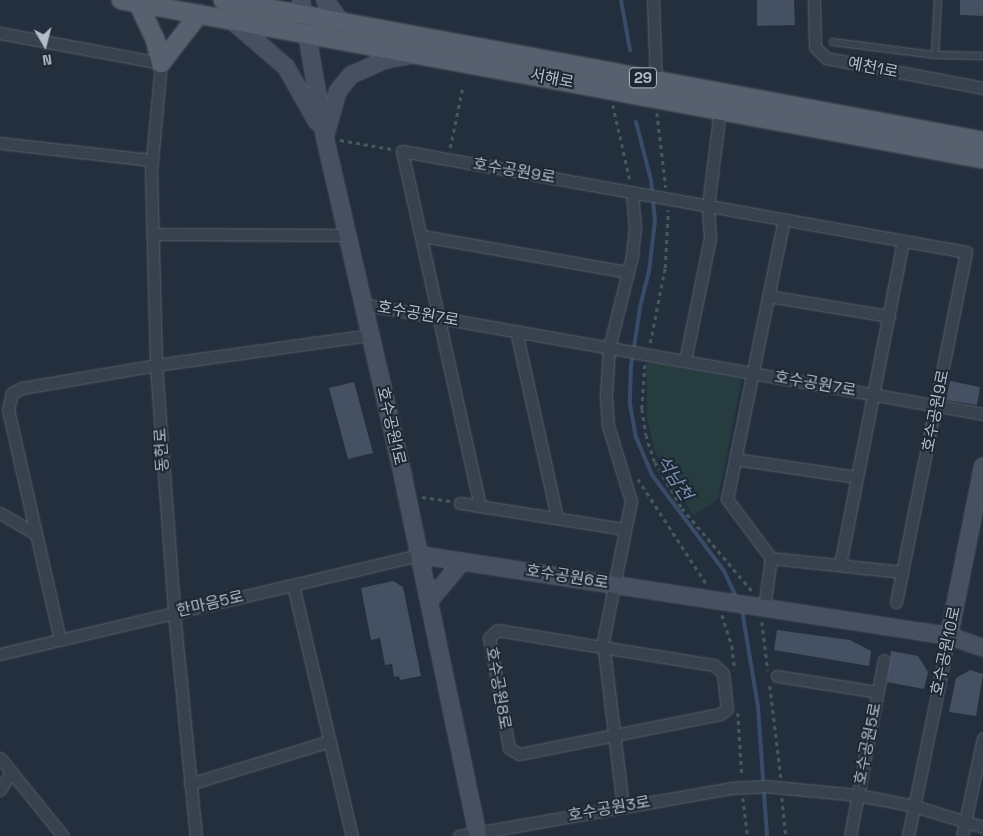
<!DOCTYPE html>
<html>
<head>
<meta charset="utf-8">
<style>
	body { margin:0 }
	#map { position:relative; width:983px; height:836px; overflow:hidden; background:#242f3e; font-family:"Space Grotesk","Noto Sans KR",sans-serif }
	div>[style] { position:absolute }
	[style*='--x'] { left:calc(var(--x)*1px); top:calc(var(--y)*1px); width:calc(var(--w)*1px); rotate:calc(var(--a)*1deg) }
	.green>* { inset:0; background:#263c3f }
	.stream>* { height:4px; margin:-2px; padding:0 2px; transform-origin:2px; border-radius:2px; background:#394c67 }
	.building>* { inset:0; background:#455162 }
	.path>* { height:2.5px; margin-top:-1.25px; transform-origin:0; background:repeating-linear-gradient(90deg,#44595c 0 4px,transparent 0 8px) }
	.roads { filter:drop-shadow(0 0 1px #565f6c) drop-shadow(0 0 1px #565f6c) }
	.lane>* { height:5.5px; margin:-2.75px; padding:0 2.75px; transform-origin:2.75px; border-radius:2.75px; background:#38414e }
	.street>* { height:11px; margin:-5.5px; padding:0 5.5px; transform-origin:5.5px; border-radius:5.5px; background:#38414e }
	.secondary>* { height:16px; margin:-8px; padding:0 8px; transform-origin:8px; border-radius:8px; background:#465061 }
	.primary>* { height:18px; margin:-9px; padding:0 9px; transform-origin:9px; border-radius:9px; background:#56606e }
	span { translate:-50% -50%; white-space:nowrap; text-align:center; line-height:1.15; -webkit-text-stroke:4px #1d2633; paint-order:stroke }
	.shield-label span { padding:1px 4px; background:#1d2633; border:1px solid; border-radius:4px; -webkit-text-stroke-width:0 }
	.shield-label { font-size:15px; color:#b4bcc9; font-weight:700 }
	.street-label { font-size:16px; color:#b4bcc9 }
	.water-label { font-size:18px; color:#7c92b1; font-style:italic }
	.north { position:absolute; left:20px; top:20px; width:50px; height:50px; -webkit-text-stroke:4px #1d2633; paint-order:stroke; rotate:172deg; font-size:14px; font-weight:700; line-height:20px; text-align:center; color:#b4bcc9 }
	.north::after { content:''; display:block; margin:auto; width:18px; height:22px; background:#b4bcc9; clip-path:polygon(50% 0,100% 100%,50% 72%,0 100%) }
</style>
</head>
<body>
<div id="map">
	<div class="green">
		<div style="clip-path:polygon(646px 361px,742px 379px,718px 499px,693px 516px,655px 452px,647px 419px)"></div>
	</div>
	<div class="stream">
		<div style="--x:621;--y:0;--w:51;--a:79.8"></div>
		<div style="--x:636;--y:122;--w:60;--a:75.5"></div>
		<div style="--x:651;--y:180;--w:41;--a:84.4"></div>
		<div style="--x:655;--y:221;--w:50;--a:96.8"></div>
		<div style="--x:649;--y:271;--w:38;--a:104"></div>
		<div style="--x:640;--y:308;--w:59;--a:98.8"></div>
		<div style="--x:631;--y:366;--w:38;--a:92"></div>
		<div style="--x:630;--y:404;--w:34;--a:80"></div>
		<div style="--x:636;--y:437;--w:41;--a:67.2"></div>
		<div style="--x:652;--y:475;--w:120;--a:53.1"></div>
		<div style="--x:724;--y:571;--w:31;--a:65"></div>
		<div style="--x:742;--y:610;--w:98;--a:80.6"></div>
		<div style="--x:758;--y:707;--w:129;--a:86"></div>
	</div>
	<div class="building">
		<div style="clip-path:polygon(757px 0,794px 0,795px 25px,757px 26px)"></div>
		<div style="clip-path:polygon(960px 0,983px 0,983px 16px,960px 15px)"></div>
		<div style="clip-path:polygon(950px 381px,980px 387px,977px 405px,946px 400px)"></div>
		<div style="clip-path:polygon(354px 382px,373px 453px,348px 459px,329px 388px)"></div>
		<div style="clip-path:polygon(393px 581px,403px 587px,421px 676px,400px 680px,399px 676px,394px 677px,392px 664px,385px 665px,380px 638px,371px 640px,361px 588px)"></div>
		<div style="clip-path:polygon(777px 630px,850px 640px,871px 651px,869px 666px,774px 650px)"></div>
		<div style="clip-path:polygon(891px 651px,918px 656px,928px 672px,924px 689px,887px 682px)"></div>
		<div style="clip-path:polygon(970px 670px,983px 674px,976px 716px,949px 712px,956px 678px)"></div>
	</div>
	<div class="path">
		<div style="--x:613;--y:105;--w:77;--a:77.2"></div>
		<div style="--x:657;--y:113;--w:75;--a:83.1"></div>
		<div style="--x:340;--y:140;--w:52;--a:10"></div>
		<div style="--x:450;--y:148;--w:64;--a:-78.3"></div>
		<div style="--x:650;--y:343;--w:76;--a:-78.7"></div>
		<div style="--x:665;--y:268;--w:58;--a:-87"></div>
		<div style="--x:645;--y:365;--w:44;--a:93.9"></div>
		<div style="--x:642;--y:409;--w:26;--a:81"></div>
		<div style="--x:646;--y:435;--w:28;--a:72"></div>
		<div style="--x:655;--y:462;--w:53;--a:59.6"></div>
		<div style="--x:682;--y:508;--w:110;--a:49.8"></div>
		<div style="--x:638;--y:479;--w:126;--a:56.9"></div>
		<div style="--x:422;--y:497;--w:29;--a:8"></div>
		<div style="--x:722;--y:615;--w:33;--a:72"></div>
		<div style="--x:732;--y:646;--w:24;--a:83"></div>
		<div style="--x:762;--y:622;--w:49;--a:83"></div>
		<div style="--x:770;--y:686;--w:92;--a:83.1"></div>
		<div style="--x:738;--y:713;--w:64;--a:86.4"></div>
		<div style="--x:743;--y:798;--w:38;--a:83"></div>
		<div style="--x:782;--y:798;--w:38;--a:84"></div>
	</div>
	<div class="roads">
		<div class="lane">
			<div style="--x:833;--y:42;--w:103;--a:7.3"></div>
			<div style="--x:935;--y:55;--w:48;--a:1.2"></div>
			<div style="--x:935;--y:55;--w:55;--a:-86.9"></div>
		</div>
		<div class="street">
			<div style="--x:653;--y:0;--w:81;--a:87.9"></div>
			<div style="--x:814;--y:0;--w:47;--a:88.8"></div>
			<div style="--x:815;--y:47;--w:16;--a:45"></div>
			<div style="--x:826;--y:58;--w:160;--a:10.8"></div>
			<div style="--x:0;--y:33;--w:164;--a:10.6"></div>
			<div style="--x:161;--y:63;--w:108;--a:95.3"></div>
			<div style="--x:151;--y:171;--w:194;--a:88.5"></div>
			<div style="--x:156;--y:365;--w:249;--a:85.8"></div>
			<div style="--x:174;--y:613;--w:224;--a:84.4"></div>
			<div style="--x:0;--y:143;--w:153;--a:6.4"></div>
			<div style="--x:153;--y:234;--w:194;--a:0.3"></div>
			<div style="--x:423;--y:236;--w:207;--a:10"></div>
			<div style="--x:768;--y:296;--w:123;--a:9.4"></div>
			<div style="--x:362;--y:304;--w:631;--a:10.04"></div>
			<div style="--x:516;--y:331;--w:191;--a:77.6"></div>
			<div style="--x:685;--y:361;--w:126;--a:-78.5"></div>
			<div style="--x:710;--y:238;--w:32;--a:-94"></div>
			<div style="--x:708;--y:206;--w:97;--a:-82.9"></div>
			<div style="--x:735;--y:459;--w:123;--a:8.4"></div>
			<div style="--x:460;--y:503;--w:166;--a:9"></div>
			<div style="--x:480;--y:506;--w:363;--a:-102.4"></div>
			<div style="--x:402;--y:151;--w:573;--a:10.15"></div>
			<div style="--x:966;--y:252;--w:357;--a:101.3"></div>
			<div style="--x:0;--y:513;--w:42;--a:30.3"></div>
			<div style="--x:771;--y:558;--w:132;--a:6.1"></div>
			<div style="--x:840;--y:565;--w:330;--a:-79"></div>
			<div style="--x:293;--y:585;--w:258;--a:76.8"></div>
			<div style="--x:764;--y:607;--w:49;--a:-81.9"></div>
			<div style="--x:771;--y:558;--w:74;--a:-126.7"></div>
			<div style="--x:727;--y:499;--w:285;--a:-78.5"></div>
			<div style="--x:497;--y:630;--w:220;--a:9.2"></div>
			<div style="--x:714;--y:665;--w:12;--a:42"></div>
			<div style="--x:723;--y:673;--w:36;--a:84"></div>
			<div style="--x:727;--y:709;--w:9;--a:144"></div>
			<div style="--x:720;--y:714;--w:205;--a:168.7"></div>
			<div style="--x:519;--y:754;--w:12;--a:-149"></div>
			<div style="--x:509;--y:748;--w:112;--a:-100.3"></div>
			<div style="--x:489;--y:638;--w:11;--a:-45"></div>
			<div style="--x:60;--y:640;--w:236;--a:-102.7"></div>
			<div style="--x:8;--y:410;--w:17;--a:-77"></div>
			<div style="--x:12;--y:393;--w:11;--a:-27"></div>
			<div style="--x:22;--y:388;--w:136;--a:-9.7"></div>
			<div style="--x:156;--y:365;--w:215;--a:-8"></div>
			<div style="--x:0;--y:654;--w:431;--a:-13.3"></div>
			<div style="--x:777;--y:676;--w:102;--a:9"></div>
			<div style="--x:0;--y:758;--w:100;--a:51.1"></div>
			<div style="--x:190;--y:784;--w:146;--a:-17.1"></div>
			<div style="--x:0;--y:790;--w:21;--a:-59"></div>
			<div style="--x:623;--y:807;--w:167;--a:-96.9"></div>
			<div style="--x:603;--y:641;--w:143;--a:-78.7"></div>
			<div style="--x:631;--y:501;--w:78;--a:-107"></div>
			<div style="--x:608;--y:426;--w:31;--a:-94"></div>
			<div style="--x:606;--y:395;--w:47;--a:-86.3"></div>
			<div style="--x:609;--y:348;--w:95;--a:-76"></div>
			<div style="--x:632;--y:256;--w:28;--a:-84"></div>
			<div style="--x:635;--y:228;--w:35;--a:-95"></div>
			<div style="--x:459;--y:836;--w:276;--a:-10"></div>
			<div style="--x:731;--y:788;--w:34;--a:-3"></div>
			<div style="--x:765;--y:786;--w:93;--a:5.5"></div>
			<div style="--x:858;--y:795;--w:57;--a:11.1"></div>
			<div style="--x:914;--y:806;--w:72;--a:16.9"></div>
			<div style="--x:850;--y:836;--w:179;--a:-79.1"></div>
			<div style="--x:908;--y:836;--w:204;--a:-78.4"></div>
			<div style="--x:962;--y:836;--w:100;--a:-77.9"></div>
		</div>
		<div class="secondary">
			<div style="--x:301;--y:0;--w:140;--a:80.1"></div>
			<div style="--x:325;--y:138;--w:348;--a:77"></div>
			<div style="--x:403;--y:477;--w:367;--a:78.2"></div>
			<div style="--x:325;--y:0;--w:29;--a:54"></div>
			<div style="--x:230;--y:19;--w:74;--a:40.6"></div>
			<div style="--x:286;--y:67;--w:63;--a:60.6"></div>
			<div style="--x:326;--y:133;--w:44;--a:-74.1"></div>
			<div style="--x:338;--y:91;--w:21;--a:-51"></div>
			<div style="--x:351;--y:75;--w:37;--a:-24"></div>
			<div style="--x:385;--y:60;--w:26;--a:-11"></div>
			<div style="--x:419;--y:555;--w:536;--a:8.69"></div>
			<div style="--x:949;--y:636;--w:36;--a:19"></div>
			<div style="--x:429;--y:601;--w:52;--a:-49.6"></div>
			<div style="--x:949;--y:636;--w:173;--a:-78.7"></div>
		</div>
		<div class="primary">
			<div style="--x:121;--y:0;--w:877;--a:10.45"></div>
			<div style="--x:223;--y:0;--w:773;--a:10.51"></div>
			<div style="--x:138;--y:3;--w:40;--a:65"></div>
			<div style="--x:155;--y:39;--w:25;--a:76"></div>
			<div style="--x:161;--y:63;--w:62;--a:-52.2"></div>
		</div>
	</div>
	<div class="shield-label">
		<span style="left:643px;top:78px">29</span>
	</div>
	<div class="street-label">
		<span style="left:873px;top:68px;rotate:11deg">예천1로</span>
		<span style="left:552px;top:79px;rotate:11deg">서해로</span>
		<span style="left:514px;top:171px;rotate:10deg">호수공원9로</span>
		<span style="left:418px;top:314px;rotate:10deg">호수공원7로</span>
		<span style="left:815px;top:384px;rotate:10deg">호수공원7로</span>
		<span style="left:936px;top:411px;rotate:-79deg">호수공원9로</span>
		<span style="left:391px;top:426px;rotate:77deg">호수공원1로</span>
		<span style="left:162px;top:450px;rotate:-94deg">동헌로</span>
		<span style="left:567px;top:577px;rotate:9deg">호수공원6로</span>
		<span style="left:210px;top:604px;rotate:-13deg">한마음5로</span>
		<span style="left:946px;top:651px;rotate:-78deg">호수공원10로</span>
		<span style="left:498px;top:688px;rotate:80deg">호수공원8로</span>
		<span style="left:868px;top:744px;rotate:-79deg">호수공원5로</span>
		<span style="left:609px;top:809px;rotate:-10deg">호수공원3로</span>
	</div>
	<div class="water-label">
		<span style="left:674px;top:478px;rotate:57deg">석남천</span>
	</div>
	<div class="north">N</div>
</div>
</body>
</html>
